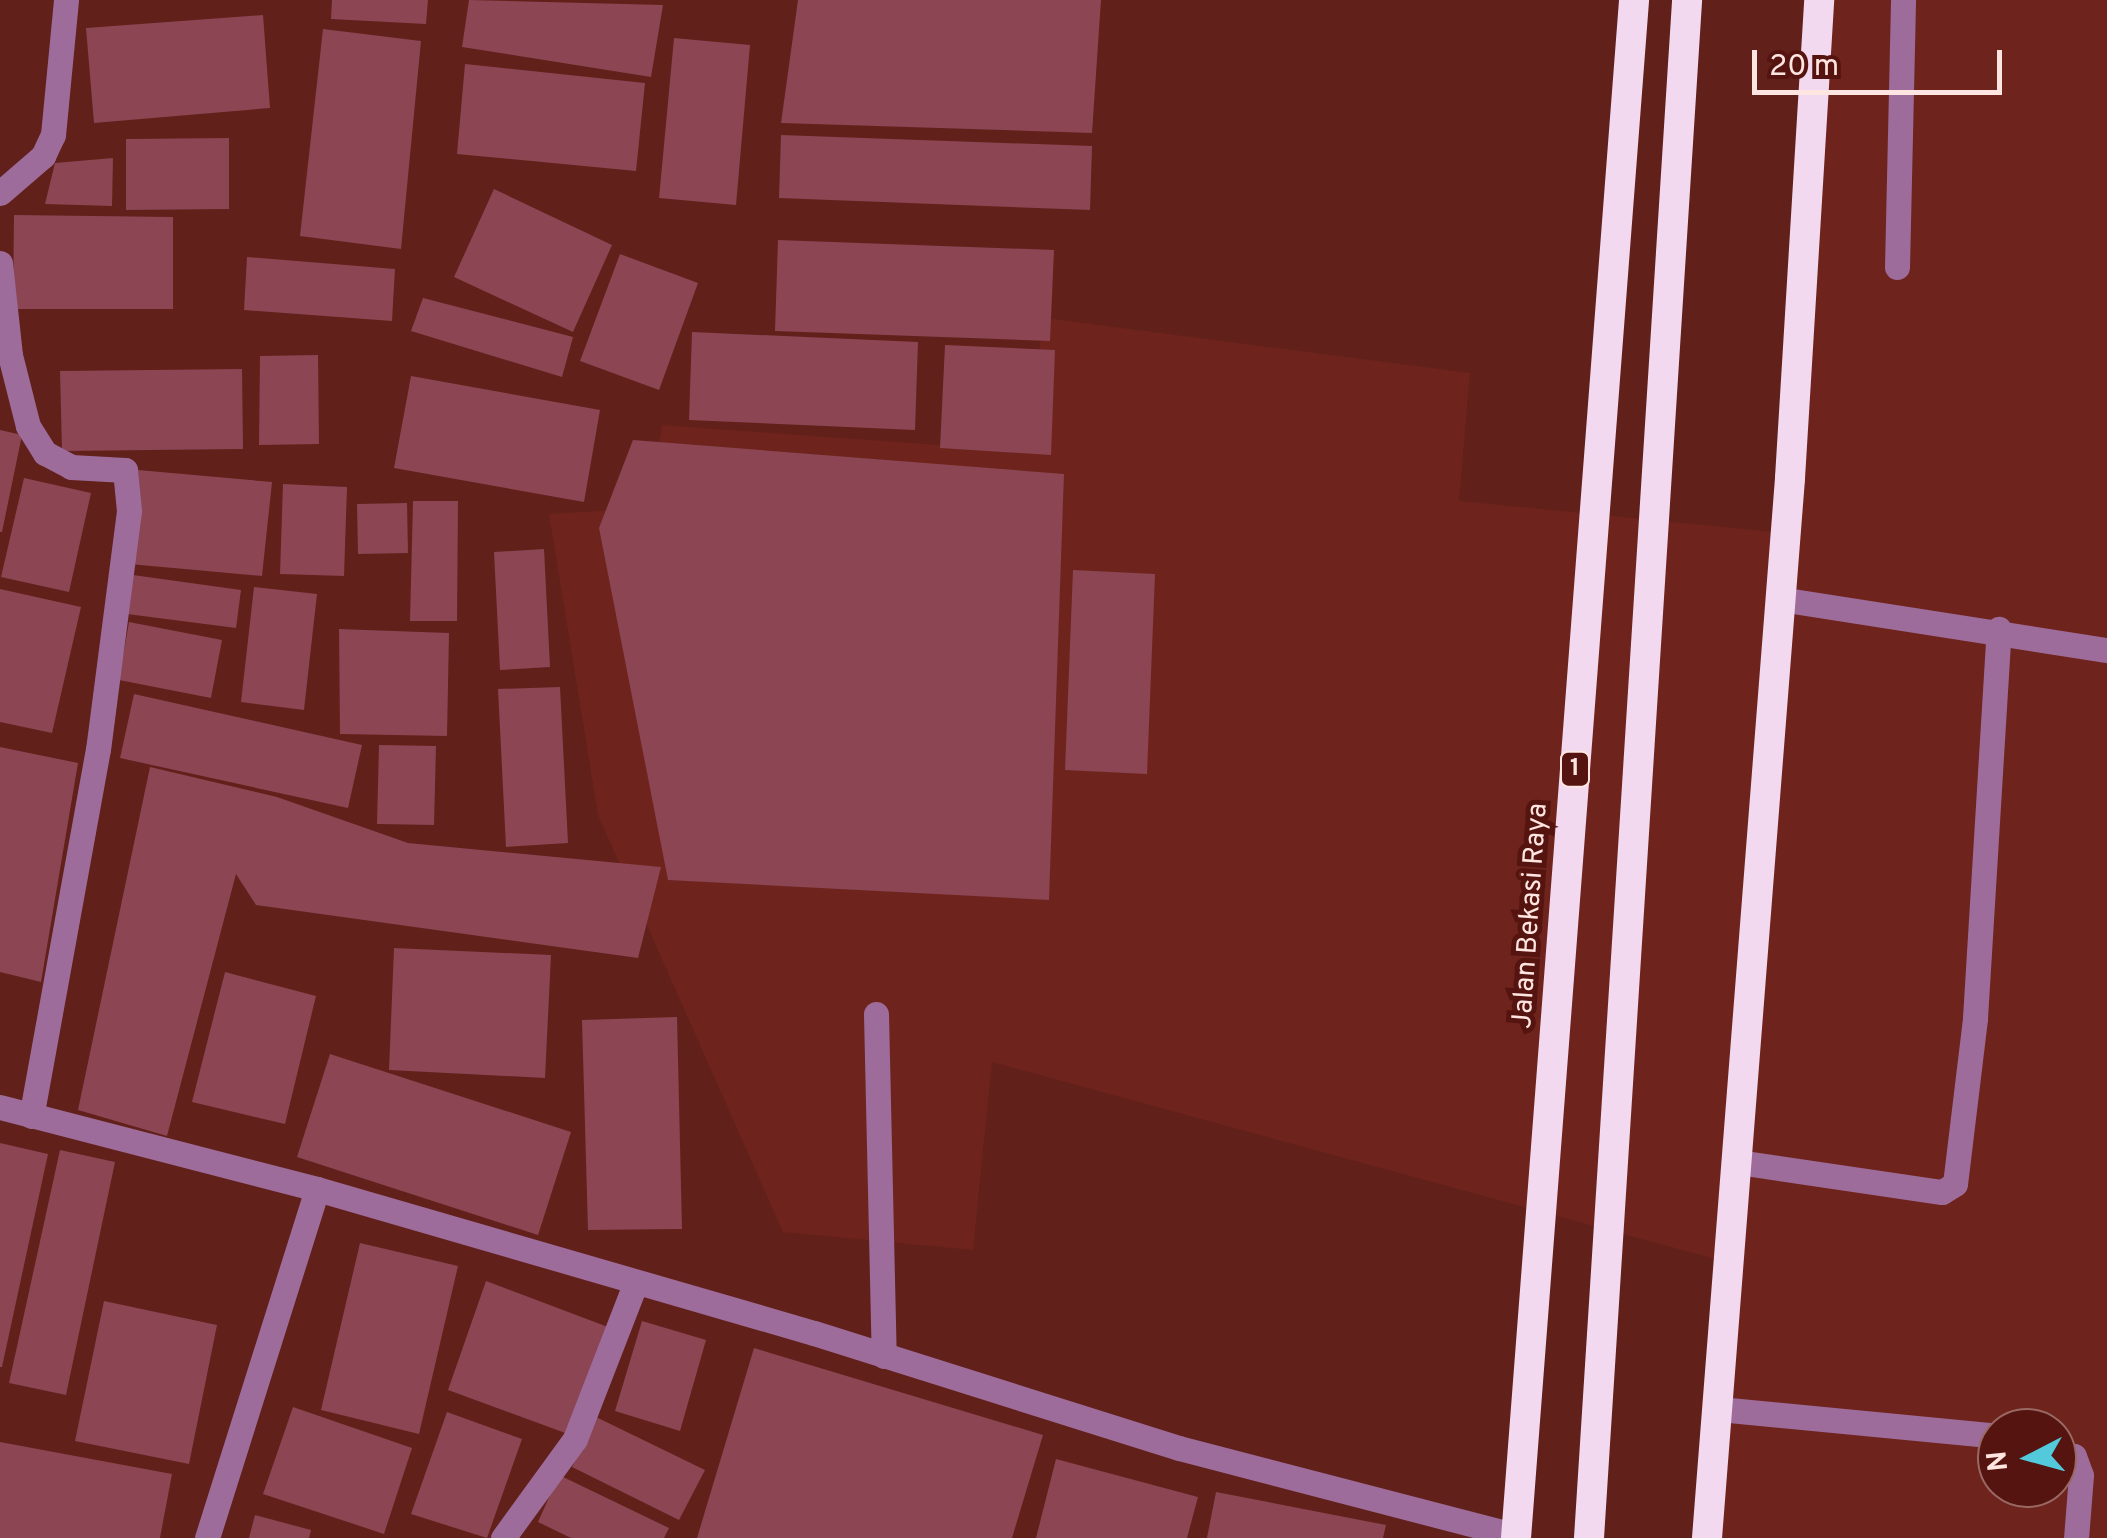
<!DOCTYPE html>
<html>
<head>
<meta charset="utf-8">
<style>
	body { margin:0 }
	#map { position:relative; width:2107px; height:1538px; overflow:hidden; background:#612019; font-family:Overpass,sans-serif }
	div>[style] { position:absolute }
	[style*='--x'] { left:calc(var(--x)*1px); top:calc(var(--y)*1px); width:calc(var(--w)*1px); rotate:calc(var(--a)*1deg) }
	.built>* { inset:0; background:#6e241d }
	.building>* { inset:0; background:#8b4553 }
	.minor>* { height:25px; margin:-12.5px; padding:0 12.5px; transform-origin:12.5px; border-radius:12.5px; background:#9e6c9b }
	.highway>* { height:30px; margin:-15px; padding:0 15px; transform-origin:15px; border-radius:15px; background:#f2d9f0 }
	span { translate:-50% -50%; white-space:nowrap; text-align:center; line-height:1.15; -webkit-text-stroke:10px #55140f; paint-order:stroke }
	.shield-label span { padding:2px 8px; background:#55140f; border:2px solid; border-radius:8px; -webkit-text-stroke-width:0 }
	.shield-label { font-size:25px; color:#ffe5e1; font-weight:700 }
	.street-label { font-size:28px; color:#ffe5e1 }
	.north { position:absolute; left:1977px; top:1408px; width:100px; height:100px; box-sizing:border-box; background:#55140f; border:2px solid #996863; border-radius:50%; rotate:264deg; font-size:28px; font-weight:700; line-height:40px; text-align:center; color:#ffe5e1 }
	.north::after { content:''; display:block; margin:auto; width:35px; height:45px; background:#53cadc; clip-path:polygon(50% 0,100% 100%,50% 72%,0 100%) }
	.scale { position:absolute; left:1752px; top:50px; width:250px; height:45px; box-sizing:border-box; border:5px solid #ffe5e1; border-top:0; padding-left:12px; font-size:30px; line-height:35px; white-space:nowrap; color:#ffe5e1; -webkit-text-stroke:8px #55140f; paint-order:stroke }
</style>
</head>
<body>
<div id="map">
	<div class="built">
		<div style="clip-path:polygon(evenodd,1812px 0,2107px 0,2107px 1538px,1720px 1538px,1741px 1266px,992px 1062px,973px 1250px,783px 1232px,598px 815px,549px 514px,648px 508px,662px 425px,1020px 451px,1045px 318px,1470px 373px,1459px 501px,1796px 534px,1812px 0,1997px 1428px,2057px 1428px,2057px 1488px,1997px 1488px,1997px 1428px)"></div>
	</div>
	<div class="building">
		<div style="clip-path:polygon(332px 0,428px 0,426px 24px,331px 19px)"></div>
		<div style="clip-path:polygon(469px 0,663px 5px,651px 77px,462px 47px)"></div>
		<div style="clip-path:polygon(798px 0,1101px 0,1092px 133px,781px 123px)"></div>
		<div style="clip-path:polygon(263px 15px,270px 108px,94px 123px,86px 28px)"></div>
		<div style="clip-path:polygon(323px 29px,421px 41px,401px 249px,300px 236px)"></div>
		<div style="clip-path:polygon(674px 38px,750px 45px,736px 205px,659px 198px)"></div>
		<div style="clip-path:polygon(465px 64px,645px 83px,636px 171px,457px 154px)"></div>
		<div style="clip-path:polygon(781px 135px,1092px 146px,1090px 210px,779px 198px)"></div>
		<div style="clip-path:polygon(229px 138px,229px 209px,126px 210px,126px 139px)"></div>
		<div style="clip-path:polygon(113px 158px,112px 206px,45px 204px,55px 163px)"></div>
		<div style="clip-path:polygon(494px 189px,612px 245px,573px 332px,454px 277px)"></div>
		<div style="clip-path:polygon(14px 215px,173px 217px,173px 309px,13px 309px)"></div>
		<div style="clip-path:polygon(778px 240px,1054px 250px,1050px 341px,775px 331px)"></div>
		<div style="clip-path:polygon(620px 254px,698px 283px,659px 390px,580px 361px)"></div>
		<div style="clip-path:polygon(247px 257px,395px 269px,392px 321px,244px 310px)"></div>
		<div style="clip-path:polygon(423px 298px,573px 337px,562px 377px,411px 331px)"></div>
		<div style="clip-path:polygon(692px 332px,918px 342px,915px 430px,689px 420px)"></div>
		<div style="clip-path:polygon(945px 345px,1055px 350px,1051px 455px,940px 448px)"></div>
		<div style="clip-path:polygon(318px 355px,319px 444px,259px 445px,260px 356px)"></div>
		<div style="clip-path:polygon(242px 369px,243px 449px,62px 451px,60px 371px)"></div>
		<div style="clip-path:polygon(411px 376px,600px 410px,584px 502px,394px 468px)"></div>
		<div style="clip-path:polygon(0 430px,22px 435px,2px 532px,0 532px)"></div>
		<div style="clip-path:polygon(633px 440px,1064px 474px,1049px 900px,668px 880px,599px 528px)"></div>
		<div style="clip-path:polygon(138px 470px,272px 482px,262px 576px,129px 564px)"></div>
		<div style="clip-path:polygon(24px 478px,91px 493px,69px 592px,1px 577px)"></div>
		<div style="clip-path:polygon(283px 484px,347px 487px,344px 576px,280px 574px)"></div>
		<div style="clip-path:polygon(413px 501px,458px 501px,457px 621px,410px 621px)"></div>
		<div style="clip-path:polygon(407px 503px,408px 553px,358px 554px,357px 504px)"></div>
		<div style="clip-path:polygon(544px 549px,550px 667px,500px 670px,494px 552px)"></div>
		<div style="clip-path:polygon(1073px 570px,1155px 574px,1147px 774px,1065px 770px)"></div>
		<div style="clip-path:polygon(133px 575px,241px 590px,236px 628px,127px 614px)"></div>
		<div style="clip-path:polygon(254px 587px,317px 594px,304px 710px,241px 702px)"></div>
		<div style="clip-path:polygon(0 589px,81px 607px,52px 733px,0 722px)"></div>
		<div style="clip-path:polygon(129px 622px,222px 640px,211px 698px,119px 680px)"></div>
		<div style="clip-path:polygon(339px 629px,449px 633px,447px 736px,340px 734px)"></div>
		<div style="clip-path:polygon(560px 687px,568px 843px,506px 847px,498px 689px)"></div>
		<div style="clip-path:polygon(134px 694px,362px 745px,348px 808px,120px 758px)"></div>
		<div style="clip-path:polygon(379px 745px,436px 746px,434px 825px,377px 824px)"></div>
		<div style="clip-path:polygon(0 747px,78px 763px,41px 982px,0 972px)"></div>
		<div style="clip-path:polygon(150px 767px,277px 797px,408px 843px,661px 867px,638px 958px,256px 905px,236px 874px,167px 1136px,78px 1110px)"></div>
		<div style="clip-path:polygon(394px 948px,551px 955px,545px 1078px,389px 1070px)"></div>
		<div style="clip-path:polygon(225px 972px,316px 996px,285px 1124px,192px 1102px)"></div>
		<div style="clip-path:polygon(677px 1017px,682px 1229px,588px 1230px,582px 1020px)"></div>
		<div style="clip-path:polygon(330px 1054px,571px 1132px,538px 1235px,297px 1157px)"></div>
		<div style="clip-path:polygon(0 1143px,48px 1154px,2px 1367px,0 1367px)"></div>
		<div style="clip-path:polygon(60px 1150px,115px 1162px,66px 1395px,9px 1383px)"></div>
		<div style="clip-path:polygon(360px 1243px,458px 1266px,419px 1434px,321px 1410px)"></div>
		<div style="clip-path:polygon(486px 1281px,608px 1327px,568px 1434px,448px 1390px)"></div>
		<div style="clip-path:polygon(104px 1301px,217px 1325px,189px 1464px,75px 1441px)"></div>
		<div style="clip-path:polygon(642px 1321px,706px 1340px,680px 1431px,615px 1411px)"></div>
		<div style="clip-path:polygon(754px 1348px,1043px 1435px,1012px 1538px,697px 1538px)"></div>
		<div style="clip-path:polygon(293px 1407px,412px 1448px,384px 1534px,263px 1494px)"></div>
		<div style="clip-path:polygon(447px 1412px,522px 1439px,487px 1538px,411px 1514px)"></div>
		<div style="clip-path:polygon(596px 1417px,705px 1470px,679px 1520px,572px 1467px)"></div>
		<div style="clip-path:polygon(0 1442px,172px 1474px,160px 1538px,0 1538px)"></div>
		<div style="clip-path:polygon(1056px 1459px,1198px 1497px,1187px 1538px,1036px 1538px)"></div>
		<div style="clip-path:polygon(559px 1475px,669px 1528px,664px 1538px,571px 1538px,538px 1522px)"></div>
		<div style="clip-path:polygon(1216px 1492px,1386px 1525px,1383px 1538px,1207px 1538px)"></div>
		<div style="clip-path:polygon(255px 1515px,311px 1530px,309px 1538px,249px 1538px)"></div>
	</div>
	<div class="minor">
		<div style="--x:0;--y:193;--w:57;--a:-40.7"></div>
		<div style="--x:43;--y:156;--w:23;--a:-65"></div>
		<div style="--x:53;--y:135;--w:136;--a:-84.5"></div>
		<div style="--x:0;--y:263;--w:93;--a:83.8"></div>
		<div style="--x:10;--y:355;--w:73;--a:75.8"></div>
		<div style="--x:28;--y:426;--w:32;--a:58"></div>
		<div style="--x:45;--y:453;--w:30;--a:28"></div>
		<div style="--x:71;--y:467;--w:54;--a:3.2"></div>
		<div style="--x:125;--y:470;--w:41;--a:84.4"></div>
		<div style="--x:129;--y:511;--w:240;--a:97.4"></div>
		<div style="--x:98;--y:749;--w:373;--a:100.3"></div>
		<div style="--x:1897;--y:267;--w:267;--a:-88.7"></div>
		<div style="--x:1780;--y:599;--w:331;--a:8.9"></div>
		<div style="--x:876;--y:1014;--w:342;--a:88.7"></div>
		<div style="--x:0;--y:1107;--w:327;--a:14.5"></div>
		<div style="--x:317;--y:1189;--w:517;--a:16.16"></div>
		<div style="--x:814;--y:1333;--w:383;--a:17.5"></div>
		<div style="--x:1179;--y:1448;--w:348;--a:14.6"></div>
		<div style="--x:1738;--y:1162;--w:206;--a:8.4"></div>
		<div style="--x:1942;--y:1192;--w:15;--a:-32"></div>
		<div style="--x:1955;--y:1184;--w:167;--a:-83.1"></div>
		<div style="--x:1975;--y:1018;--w:390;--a:-86.5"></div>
		<div style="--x:1719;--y:1409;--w:279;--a:5.5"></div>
		<div style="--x:2057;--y:1452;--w:17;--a:13"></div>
		<div style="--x:2074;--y:1456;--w:20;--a:70"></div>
		<div style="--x:2081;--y:1475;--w:63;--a:94.5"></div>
		<div style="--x:207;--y:1538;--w:366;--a:-72.5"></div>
		<div style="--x:503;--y:1538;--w:122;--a:-54"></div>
		<div style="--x:575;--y:1439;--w:168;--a:-68.8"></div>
	</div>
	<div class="highway">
		<div style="--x:1516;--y:1538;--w:1543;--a:-85.61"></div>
		<div style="--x:1589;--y:1538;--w:1541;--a:-86.35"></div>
		<div style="--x:1707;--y:1538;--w:1063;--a:-85.52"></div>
		<div style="--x:1790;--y:478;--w:479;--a:-86.5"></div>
	</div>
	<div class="shield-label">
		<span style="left:1575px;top:769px">1</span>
	</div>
	<div class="street-label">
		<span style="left:1531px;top:916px;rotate:-86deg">Jalan Bekasi Raya</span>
	</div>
	<div class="north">N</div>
	<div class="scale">20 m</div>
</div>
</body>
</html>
